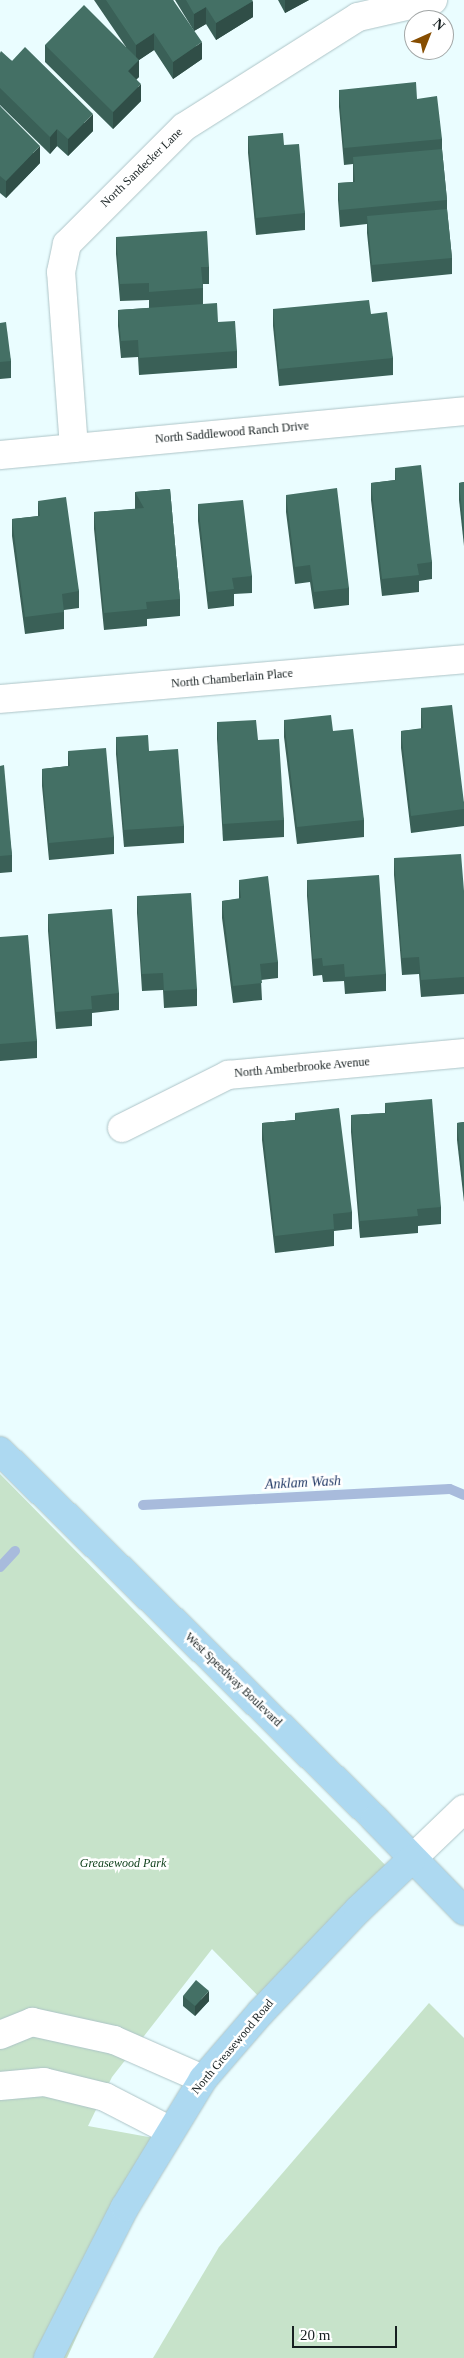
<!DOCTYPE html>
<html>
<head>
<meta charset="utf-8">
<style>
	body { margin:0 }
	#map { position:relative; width:464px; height:2358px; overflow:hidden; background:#eafdff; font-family:"Times New Roman",serif }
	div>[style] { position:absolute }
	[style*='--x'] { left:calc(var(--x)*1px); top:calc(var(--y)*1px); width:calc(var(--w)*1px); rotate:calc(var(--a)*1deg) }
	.green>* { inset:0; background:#c7e3ca }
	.stream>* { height:10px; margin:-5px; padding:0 5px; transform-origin:5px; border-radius:5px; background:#a8bbdc }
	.roads { filter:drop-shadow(0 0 1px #adc4c7) drop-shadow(0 0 1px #adc4c7) }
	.minor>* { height:28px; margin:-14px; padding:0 14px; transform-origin:14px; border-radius:14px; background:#fff }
	.major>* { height:28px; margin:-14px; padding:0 14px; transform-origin:14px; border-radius:14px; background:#add9f1 }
	.wall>* { inset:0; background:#3a6057 }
	.shaded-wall>* { inset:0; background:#304e47 }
	.building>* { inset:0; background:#447065 }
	span { translate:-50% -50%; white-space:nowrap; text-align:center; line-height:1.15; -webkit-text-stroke:5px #fff; paint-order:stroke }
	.street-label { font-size:12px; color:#172021 }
	.park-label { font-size:12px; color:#11421d; font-style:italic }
	.water-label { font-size:14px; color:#253c68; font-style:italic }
	.north { position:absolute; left:404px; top:10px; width:50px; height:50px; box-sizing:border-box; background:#fff; border:1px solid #a2a6a6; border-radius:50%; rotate:44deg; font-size:14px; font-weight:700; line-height:20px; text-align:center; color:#172021 }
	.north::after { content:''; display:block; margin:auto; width:18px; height:22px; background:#864d01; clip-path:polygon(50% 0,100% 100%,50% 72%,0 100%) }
	.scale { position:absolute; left:292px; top:2326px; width:105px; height:22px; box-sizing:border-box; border:2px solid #172021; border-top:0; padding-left:6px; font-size:15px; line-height:18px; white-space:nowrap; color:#172021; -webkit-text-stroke:4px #fff; paint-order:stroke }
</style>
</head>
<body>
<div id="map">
	<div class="green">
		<div style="clip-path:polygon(0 1474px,395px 1875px,273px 2011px,212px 1949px,112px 2077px,88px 2126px,165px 2140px,67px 2358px,0 2358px)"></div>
		<div style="clip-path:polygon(429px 2003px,464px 2038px,464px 2358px,153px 2358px,219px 2247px)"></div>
	</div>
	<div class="stream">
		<div style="--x:143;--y:1505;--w:307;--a:-3"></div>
		<div style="--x:450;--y:1489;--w:15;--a:23"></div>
		<div style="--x:0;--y:1567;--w:22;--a:-47"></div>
	</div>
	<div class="roads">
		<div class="minor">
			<div style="--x:74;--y:448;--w:176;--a:-94.2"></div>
			<div style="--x:61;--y:272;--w:29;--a:-78"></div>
			<div style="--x:67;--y:244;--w:165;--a:-45"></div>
			<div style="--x:184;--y:127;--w:206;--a:-32.3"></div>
			<div style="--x:358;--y:17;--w:77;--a:-12.8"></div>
			<div style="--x:0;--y:455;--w:466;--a:-5.4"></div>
			<div style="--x:0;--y:699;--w:466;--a:-4.9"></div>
			<div style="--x:122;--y:1128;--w:119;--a:-26.6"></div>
			<div style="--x:228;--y:1075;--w:237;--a:-5.3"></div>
			<div style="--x:412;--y:1859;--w:72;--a:-43.9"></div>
			<div style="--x:0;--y:2035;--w:35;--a:-22"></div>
			<div style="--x:32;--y:2022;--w:84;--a:12.4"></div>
			<div style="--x:114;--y:2040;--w:97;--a:23.7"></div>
			<div style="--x:0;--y:2086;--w:44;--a:-5.2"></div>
			<div style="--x:44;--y:2082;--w:63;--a:13.8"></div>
			<div style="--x:105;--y:2097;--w:72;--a:27.3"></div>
		</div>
		<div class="major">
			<div style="--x:0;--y:1451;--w:525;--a:44.46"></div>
			<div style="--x:375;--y:1819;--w:128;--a:45.9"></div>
			<div style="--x:48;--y:2358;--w:169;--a:-63"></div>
			<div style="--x:125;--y:2207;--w:150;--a:-58.6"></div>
			<div style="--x:203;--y:2079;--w:87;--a:-49.2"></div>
			<div style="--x:260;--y:2013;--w:142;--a:-46.4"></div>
			<div style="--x:358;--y:1910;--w:74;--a:-43.4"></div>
		</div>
	</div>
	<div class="wall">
		<div style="clip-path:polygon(94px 0,173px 0,202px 59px,173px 79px,154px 50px,139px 60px,139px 77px,136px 79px,141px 101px,113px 129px,45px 62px,45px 45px,126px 47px)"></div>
		<div style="clip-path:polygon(175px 0,252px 0,253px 17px,216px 40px,206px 24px,194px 31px)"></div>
		<div style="clip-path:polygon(278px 0,309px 0,285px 13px)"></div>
		<div style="clip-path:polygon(0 53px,12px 61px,93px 131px,68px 156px,57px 146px,50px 154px,0 105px)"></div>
		<div style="clip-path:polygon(339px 90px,417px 99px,442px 139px,442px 149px,447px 200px,447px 209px,452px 258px,452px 274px,372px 282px,367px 233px,367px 224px,340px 227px,338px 200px,338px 183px,353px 182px,353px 164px,344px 165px,339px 107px)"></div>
		<div style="clip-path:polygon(0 106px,40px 163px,6px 198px,0 193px)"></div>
		<div style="clip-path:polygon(248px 136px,284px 145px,305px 213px,305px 230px,256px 235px,248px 153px)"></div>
		<div style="clip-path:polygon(116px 237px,209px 267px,209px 284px,203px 284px,203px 304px,218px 322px,237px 351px,237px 368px,139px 375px,138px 357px,121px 358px,118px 326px,118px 310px,149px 308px,149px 300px,120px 301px,116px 254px)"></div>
		<div style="clip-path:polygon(273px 309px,371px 314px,393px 358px,393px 375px,279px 386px,273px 326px)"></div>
		<div style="clip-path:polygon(0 323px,11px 361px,11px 378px,0 379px)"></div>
		<div style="clip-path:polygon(395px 468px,432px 562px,432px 579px,419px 581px,419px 592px,382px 596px,371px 500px,371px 483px,395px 480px)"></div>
		<div style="clip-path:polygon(464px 482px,464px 546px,459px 500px,459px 483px)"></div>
		<div style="clip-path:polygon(170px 489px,180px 599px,180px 616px,147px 619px,147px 626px,104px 630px,94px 529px,94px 512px,135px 509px,135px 492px)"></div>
		<div style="clip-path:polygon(286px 495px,349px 588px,349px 605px,314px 609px,310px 582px,295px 584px,286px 512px)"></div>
		<div style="clip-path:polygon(38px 501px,79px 591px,79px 608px,64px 610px,64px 629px,25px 634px,12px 536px,12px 519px,38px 516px)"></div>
		<div style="clip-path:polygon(198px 504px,252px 576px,252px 593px,234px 594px,234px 606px,208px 609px,198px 521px)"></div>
		<div style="clip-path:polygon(421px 708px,464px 803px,464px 826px,411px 833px,401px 748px,401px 731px,421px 729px)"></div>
		<div style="clip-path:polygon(284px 720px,333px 731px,364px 820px,364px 837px,297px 844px,284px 737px)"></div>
		<div style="clip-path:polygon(217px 722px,258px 740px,284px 820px,284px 837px,223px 841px,217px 739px)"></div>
		<div style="clip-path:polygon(116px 737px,149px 751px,184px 826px,184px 843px,124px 847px,116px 754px)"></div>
		<div style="clip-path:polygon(68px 751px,114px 837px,114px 854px,49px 860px,42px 786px,42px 769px,68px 766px)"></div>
		<div style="clip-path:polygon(0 766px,12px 855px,12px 872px,0 873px)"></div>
		<div style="clip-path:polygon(394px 858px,464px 891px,464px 994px,421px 997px,419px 974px,402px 975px,394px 875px)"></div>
		<div style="clip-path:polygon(239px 880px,278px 962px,278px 978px,261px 980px,262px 1000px,233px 1003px,222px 918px,222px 901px,239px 899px)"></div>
		<div style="clip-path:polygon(307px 880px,386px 974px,386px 991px,345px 994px,344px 981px,323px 982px,322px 975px,313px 976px,307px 896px)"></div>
		<div style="clip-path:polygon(137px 896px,197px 989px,197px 1006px,164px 1008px,163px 990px,142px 991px,137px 913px)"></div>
		<div style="clip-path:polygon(48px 914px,119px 993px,119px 1010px,92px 1013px,92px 1026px,56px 1029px,48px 931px)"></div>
		<div style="clip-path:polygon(0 937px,37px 1041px,37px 1058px,0 1061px)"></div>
		<div style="clip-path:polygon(385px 1103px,441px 1207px,441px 1224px,418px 1226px,418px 1233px,360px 1238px,351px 1132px,351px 1115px,385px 1113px)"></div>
		<div style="clip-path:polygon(295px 1113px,352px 1212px,352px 1229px,334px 1231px,334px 1246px,275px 1253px,262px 1140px,262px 1123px,295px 1120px)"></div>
		<div style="clip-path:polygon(464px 1122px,464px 1202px,457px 1140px,457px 1123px)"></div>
		<div style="clip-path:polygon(183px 1996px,209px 2001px,195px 2016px,183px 2006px)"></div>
	</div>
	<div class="shaded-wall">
		<div style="clip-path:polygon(285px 0,309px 0,285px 13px)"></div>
		<div style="clip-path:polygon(253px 1px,253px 17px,216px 40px,216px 23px)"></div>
		<div style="clip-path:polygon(206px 7px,206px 24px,194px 31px,194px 14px)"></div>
		<div style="clip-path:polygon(154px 33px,154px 50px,139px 60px,139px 77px,128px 88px,128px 71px,136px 62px,136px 45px)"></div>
		<div style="clip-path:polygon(202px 42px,202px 59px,173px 79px,173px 62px)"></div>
		<div style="clip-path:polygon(141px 84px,141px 101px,113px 129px,113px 112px)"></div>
		<div style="clip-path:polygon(93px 114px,93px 131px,68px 156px,68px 139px)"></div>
		<div style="clip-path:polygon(57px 129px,57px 146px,50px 154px,50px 137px)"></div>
		<div style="clip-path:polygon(40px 146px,40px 163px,6px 198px,6px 181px)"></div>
		<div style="clip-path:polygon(209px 1991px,209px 2001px,195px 2016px,195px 2006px)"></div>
	</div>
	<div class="building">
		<div style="clip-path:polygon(106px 0,173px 0,202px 42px,173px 62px,154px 33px,136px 45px)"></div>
		<div style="clip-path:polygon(186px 0,252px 0,253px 1px,216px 23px,206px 7px,194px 14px)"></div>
		<div style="clip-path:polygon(84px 5px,139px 60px,128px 71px,141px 84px,113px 112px,45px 45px)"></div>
		<div style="clip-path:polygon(25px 47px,93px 114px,68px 139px,57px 129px,50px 137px,0 88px,0 53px,1px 51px,12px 61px)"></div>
		<div style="clip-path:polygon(416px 82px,417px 99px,437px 96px,442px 139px,344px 148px,339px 90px)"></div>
		<div style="clip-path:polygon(0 106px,40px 146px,6px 181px,0 176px)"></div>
		<div style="clip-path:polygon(283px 133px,284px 145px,299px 144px,305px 213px,256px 218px,248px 136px)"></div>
		<div style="clip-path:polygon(442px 149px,447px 200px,340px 210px,338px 183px,355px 182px,353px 157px)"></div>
		<div style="clip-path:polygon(447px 209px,452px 258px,372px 265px,367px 216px)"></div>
		<div style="clip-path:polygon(207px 231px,209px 267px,201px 267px,203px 288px,149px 292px,149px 283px,120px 284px,116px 237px)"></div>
		<div style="clip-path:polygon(369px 300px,371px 314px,387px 312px,393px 358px,279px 369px,273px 309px)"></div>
		<div style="clip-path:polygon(217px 303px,218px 322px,235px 321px,237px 351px,139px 358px,138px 340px,121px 341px,118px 310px)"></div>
		<div style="clip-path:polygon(6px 322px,11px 361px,0 362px,0 323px)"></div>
		<div style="clip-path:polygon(421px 465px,432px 562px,417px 564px,419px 575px,382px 579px,371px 483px,396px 480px,395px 468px)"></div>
		<div style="clip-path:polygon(464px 482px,464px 529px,459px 483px)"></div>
		<div style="clip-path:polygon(337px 488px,349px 588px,314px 592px,310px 565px,295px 567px,286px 495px)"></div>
		<div style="clip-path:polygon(170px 489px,180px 599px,146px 602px,147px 609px,104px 613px,94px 512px,144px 508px,135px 492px)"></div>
		<div style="clip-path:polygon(66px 497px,79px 591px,62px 594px,64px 612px,25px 617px,12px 519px,40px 516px,38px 501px)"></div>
		<div style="clip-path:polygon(243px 500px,252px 576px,232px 578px,234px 589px,208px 592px,198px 504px)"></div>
		<div style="clip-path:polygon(452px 705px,464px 803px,464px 809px,411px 816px,401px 731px,423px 728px,421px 708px)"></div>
		<div style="clip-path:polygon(331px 715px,333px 731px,353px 729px,364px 820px,297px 827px,284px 720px)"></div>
		<div style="clip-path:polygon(256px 720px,258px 740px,279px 739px,284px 820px,223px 824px,217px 722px)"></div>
		<div style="clip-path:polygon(148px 735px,149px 751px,178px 749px,184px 826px,124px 830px,116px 737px)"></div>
		<div style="clip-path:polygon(106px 748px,114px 837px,49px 843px,42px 769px,70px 766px,68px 751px)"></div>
		<div style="clip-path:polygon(4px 765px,12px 855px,0 856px,0 766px)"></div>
		<div style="clip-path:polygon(461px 854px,464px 891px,464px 977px,421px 980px,419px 957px,402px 958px,394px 858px)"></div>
		<div style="clip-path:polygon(379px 875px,386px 974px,345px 977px,344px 964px,323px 966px,322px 958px,313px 959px,307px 880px)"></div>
		<div style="clip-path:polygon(268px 876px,278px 962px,260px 964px,262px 983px,233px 986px,222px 901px,241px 898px,239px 880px)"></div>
		<div style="clip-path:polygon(191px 893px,197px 989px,164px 991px,163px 973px,142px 974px,137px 896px)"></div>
		<div style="clip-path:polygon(112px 909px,119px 993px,91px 996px,92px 1009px,56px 1012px,48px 914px)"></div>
		<div style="clip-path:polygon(28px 935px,37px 1041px,0 1044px,0 937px)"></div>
		<div style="clip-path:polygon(432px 1099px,441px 1207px,417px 1209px,418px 1216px,360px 1221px,351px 1115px,386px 1113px,385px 1103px)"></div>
		<div style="clip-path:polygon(339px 1108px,352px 1212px,333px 1214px,334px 1229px,275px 1236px,262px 1123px,296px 1120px,295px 1113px)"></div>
		<div style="clip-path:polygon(464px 1122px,464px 1185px,457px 1123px)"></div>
		<div style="clip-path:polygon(196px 1980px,209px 1991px,195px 2006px,183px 1996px)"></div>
	</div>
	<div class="street-label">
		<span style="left:142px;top:168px;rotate:-44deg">North Sandecker Lane</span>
		<span style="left:232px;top:433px;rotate:-5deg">North Saddlewood Ranch Drive</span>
		<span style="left:232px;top:679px;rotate:-5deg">North Chamberlain Place</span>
		<span style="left:302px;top:1068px;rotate:-5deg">North Amberbrooke Avenue</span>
		<span style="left:233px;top:1680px;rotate:44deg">West Speedway Boulevard</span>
		<span style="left:233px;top:2047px;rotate:-50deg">North Greasewood Road</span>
	</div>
	<div class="park-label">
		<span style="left:123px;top:1864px">Greasewood Park</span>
	</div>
	<div class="water-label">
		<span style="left:303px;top:1483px;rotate:-3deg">Anklam Wash</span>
	</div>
	<div class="north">N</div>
	<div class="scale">20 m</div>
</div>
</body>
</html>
